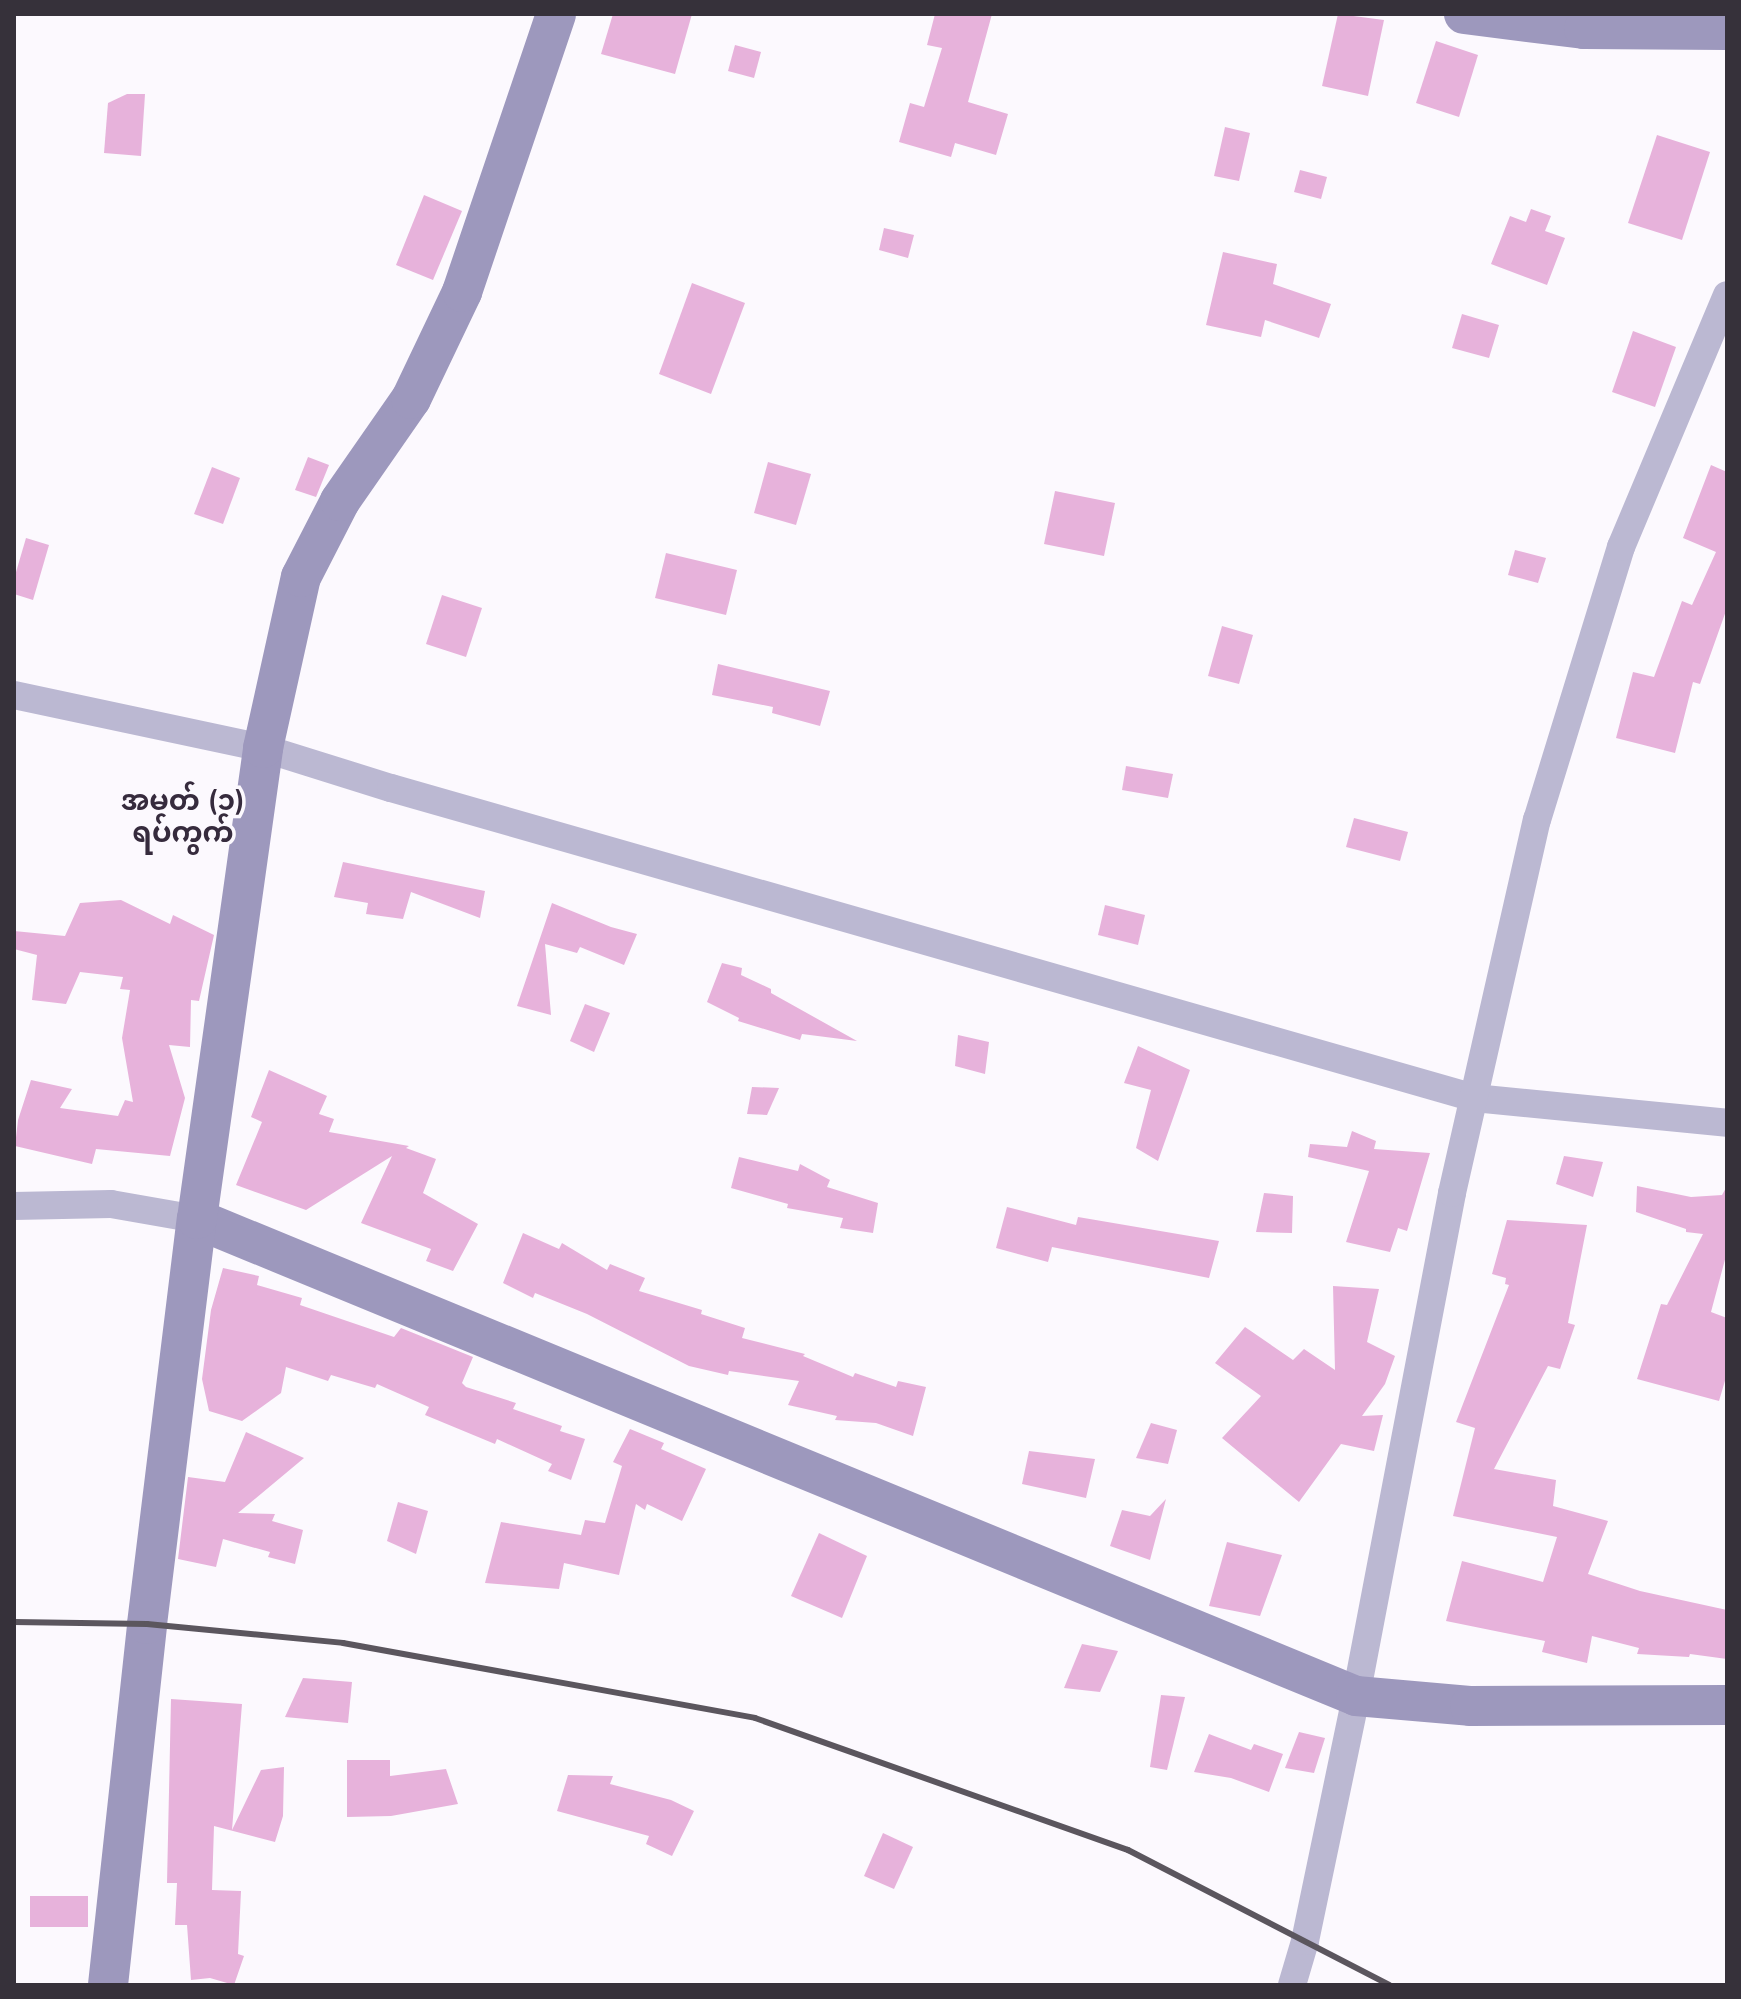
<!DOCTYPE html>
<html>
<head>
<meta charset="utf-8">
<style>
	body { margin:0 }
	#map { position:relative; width:1741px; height:1999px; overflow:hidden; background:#fcf9fe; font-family:Mulish,"Noto Sans Myanmar",sans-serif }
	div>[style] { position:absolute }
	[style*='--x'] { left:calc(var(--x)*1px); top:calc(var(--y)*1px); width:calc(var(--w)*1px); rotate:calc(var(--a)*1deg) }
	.building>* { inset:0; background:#e7b2db }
	.street>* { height:28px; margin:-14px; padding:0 14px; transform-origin:14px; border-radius:14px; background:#bbb8d2 }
	.secondary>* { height:40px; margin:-20px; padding:0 20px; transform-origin:20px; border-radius:20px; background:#9d98bd }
	.rail>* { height:6px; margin:-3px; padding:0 3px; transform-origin:3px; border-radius:3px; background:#5b565e }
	span { translate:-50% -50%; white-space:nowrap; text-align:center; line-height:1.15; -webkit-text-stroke:7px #fcf9fe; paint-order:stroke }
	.quarter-label { font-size:28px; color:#362b3d; font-weight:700 }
	.frame { position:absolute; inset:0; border:16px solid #36313a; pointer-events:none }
</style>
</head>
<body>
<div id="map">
	<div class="building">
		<div style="clip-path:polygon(613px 14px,692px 14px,675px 74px,601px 54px)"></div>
		<div style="clip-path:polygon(935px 14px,992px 14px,968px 102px,1008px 114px,996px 155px,955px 143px,951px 157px,899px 142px,910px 103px,924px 107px,942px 48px,927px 45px)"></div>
		<div style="clip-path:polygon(1338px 14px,1384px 20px,1368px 96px,1322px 86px)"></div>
		<div style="clip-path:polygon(1436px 41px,1478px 55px,1459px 117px,1416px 103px)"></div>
		<div style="clip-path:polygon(735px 45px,761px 52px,754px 78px,728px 71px)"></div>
		<div style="clip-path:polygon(127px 94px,145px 94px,141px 156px,104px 153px,108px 103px)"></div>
		<div style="clip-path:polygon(1225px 127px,1250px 133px,1239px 181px,1214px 176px)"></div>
		<div style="clip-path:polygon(1657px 135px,1710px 152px,1682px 240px,1628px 223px)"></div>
		<div style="clip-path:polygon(1300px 170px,1327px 177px,1321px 199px,1294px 192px)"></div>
		<div style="clip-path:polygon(424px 195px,462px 211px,433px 280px,396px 265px)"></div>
		<div style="clip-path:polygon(1531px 209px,1551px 216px,1545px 231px,1565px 238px,1547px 285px,1491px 264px,1510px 216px,1526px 222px)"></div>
		<div style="clip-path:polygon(884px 228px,914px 235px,908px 258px,879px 250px)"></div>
		<div style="clip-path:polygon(1223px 252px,1277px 264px,1273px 284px,1331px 304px,1319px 338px,1265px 320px,1261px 337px,1206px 325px)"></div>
		<div style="clip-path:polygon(692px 283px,745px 303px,711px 394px,659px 374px)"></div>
		<div style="clip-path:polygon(1462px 314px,1499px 325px,1489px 358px,1452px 348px)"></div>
		<div style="clip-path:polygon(1633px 331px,1676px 347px,1655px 407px,1612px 392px)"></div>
		<div style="clip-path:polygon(308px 457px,329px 465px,316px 497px,295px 490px)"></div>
		<div style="clip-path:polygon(768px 462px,811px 474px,796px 525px,754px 513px)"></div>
		<div style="clip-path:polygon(1711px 465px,1727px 472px,1727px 608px,1700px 684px,1693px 682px,1675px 753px,1616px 738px,1633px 672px,1654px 677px,1682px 601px,1692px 605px,1716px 552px,1683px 538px)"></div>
		<div style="clip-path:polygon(212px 467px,240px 478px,223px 524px,194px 514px)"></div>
		<div style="clip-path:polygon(1055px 491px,1115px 503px,1104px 556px,1044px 544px)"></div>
		<div style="clip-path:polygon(26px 538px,49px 545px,33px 600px,14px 594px,14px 579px)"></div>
		<div style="clip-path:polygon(1515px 550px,1546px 558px,1538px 583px,1508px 575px)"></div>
		<div style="clip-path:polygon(666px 553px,737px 570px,726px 615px,655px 598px)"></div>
		<div style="clip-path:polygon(442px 595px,482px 608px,466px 657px,426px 644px)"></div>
		<div style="clip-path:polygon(1222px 626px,1253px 635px,1239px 684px,1208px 676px)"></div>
		<div style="clip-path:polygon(718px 664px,830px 691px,820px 726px,772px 713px,773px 707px,712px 695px)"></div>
		<div style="clip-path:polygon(1126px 766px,1173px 774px,1168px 798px,1122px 790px)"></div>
		<div style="clip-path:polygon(1354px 818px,1408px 832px,1400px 861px,1346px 847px)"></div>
		<div style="clip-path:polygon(343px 862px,485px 891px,480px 918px,411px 892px,403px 919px,366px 914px,368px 903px,334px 897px)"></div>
		<div style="clip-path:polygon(121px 900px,170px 924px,173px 915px,214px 935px,199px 1001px,191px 1000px,190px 1047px,169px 1045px,185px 1098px,170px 1156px,96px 1149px,92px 1164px,15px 1146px,18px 1120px,31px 1080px,72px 1089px,60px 1108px,118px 1116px,125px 1100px,133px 1102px,122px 1038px,130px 990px,120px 989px,123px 977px,80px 972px,66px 1004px,32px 1000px,37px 955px,14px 949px,14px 931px,65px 936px,80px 903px)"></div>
		<div style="clip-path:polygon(552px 903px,611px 927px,637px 934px,624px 965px,580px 947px,577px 953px,545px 944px,551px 1015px,517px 1006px)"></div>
		<div style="clip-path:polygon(1105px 905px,1145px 915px,1138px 945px,1098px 935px)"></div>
		<div style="clip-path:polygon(722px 963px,742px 968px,741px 975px,771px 989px,771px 993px,857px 1041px,802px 1034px,800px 1040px,738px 1021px,739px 1018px,707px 1002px)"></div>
		<div style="clip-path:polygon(585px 1004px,610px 1013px,594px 1052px,570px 1041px)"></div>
		<div style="clip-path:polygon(958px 1035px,989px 1042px,985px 1074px,955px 1066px)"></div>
		<div style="clip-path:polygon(1138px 1046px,1190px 1070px,1158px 1161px,1136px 1148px,1151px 1090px,1124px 1083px)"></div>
		<div style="clip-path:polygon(269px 1070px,327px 1096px,319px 1114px,334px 1119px,329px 1132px,409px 1146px,406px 1148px,436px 1159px,423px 1193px,478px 1224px,453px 1271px,426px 1261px,431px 1249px,361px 1223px,392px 1156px,306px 1210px,236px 1185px,262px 1122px,251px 1117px)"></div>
		<div style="clip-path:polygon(752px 1087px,779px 1088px,767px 1115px,747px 1114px)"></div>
		<div style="clip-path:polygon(1352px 1131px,1376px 1141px,1374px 1149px,1430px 1153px,1407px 1231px,1398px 1228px,1390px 1252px,1346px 1242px,1369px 1171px,1308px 1157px,1310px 1144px,1347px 1147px)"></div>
		<div style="clip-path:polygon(1564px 1156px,1603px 1162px,1593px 1197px,1556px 1184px)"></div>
		<div style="clip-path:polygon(739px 1157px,798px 1171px,800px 1164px,830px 1180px,827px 1187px,878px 1203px,873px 1233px,840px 1228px,843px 1218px,787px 1208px,788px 1204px,731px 1188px)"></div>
		<div style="clip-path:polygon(1637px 1186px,1691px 1197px,1722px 1195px,1727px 1186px,1727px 1252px,1711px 1312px,1727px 1318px,1727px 1374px,1719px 1401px,1637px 1379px,1661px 1304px,1667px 1305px,1703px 1234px,1686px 1232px,1686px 1229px,1636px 1212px)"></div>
		<div style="clip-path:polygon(1264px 1193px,1293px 1196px,1292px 1233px,1256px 1232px)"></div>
		<div style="clip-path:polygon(1007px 1207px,1076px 1225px,1078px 1217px,1219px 1241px,1209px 1278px,1052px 1247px,1048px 1262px,996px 1248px)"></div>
		<div style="clip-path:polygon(1507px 1220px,1587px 1225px,1568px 1323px,1575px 1325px,1560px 1369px,1548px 1366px,1494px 1469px,1556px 1480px,1553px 1506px,1608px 1521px,1588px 1574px,1640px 1591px,1727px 1610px,1727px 1659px,1690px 1654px,1689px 1657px,1637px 1654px,1639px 1648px,1592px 1636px,1587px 1663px,1542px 1652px,1545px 1641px,1446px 1621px,1462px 1561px,1543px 1582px,1557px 1537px,1453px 1516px,1475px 1428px,1456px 1422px,1509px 1285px,1505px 1284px,1506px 1278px,1492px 1274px)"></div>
		<div style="clip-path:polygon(523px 1233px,559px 1249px,562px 1243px,607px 1270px,610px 1264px,645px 1278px,639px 1291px,702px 1310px,701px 1314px,745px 1328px,742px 1338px,805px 1354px,803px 1356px,853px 1377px,855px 1373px,896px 1387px,898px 1381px,926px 1387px,913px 1436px,876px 1423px,835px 1420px,837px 1416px,788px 1405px,799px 1381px,729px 1371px,728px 1375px,689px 1366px,587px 1314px,535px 1293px,533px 1298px,503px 1283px)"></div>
		<div style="clip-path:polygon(223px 1268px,259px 1276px,257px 1285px,302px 1298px,300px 1305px,394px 1337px,401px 1328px,473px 1357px,462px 1383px,466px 1387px,516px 1403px,513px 1409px,562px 1426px,560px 1431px,585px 1439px,571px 1480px,548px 1471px,552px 1464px,497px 1439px,495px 1444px,425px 1415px,429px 1407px,377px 1384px,375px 1388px,331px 1375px,328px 1381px,286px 1367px,281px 1393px,242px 1421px,209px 1411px,202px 1379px,211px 1310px)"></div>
		<div style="clip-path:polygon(1333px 1286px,1379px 1289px,1367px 1342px,1395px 1356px,1385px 1384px,1362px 1416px,1383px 1415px,1374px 1451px,1341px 1444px,1299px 1502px,1222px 1438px,1261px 1396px,1215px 1363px,1245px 1327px,1293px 1360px,1304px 1349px,1335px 1370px)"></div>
		<div style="clip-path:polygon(1151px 1423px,1177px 1430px,1168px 1464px,1136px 1458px)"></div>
		<div style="clip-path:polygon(630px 1429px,664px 1443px,661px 1449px,706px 1469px,682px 1521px,647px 1504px,645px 1510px,636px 1504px,619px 1575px,564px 1563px,559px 1589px,485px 1583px,501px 1522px,581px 1535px,585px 1520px,605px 1523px,622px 1466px,613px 1462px)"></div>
		<div style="clip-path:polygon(246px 1432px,304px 1458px,238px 1513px,275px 1514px,272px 1521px,303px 1530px,295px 1564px,268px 1557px,270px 1552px,223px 1539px,216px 1567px,178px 1559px,188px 1477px,225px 1482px)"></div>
		<div style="clip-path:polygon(1029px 1451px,1095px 1459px,1086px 1498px,1022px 1484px)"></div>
		<div style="clip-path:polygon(1166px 1499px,1150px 1560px,1110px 1546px,1122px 1510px,1150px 1516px)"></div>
		<div style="clip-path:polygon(398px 1502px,428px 1511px,416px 1554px,387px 1541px)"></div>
		<div style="clip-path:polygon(819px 1533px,867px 1556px,842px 1618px,791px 1596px)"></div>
		<div style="clip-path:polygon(1227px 1542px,1282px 1555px,1260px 1616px,1209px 1606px)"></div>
		<div style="clip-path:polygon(1082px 1644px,1118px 1651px,1100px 1692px,1064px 1688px)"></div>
		<div style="clip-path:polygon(303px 1678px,352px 1682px,348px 1723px,285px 1717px)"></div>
		<div style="clip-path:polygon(1161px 1695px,1185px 1697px,1167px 1770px,1150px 1767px)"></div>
		<div style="clip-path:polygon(171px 1699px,242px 1704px,232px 1830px,261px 1770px,284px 1767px,283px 1816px,275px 1842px,214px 1826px,212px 1890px,241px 1891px,238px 1954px,244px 1956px,234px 1985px,210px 1978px,191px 1980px,187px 1925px,175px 1925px,177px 1883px,167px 1883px)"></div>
		<div style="clip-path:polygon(1299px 1732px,1325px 1738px,1314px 1773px,1285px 1768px)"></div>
		<div style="clip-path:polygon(1209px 1734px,1251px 1750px,1254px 1744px,1283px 1754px,1269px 1792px,1231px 1778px,1194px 1772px)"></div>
		<div style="clip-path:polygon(347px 1760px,390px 1760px,390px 1776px,446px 1769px,458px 1804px,391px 1816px,347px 1817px)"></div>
		<div style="clip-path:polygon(568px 1775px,613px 1776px,610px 1784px,671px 1800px,694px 1811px,672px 1856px,646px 1844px,649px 1836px,557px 1811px)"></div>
		<div style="clip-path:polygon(883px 1833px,913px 1847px,894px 1889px,864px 1876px)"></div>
		<div style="clip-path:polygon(30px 1896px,88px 1896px,88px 1927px,30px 1927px)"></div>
	</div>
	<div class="street">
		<div style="--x:14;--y:695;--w:255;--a:12"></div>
		<div style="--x:263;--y:748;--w:134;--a:17.4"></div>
		<div style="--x:391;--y:788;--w:1126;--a:15.97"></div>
		<div style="--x:1474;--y:1098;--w:254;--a:5.6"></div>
		<div style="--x:14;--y:1206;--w:97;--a:-1.2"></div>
		<div style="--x:111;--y:1204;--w:87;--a:9.9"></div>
		<div style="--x:1292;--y:1985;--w:46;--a:-73.5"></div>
		<div style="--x:1305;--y:1941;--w:250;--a:-78.2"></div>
		<div style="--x:1356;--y:1696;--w:512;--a:-79.19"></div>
		<div style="--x:1452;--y:1193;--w:383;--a:-77.2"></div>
		<div style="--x:1537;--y:820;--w:286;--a:-72.9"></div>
		<div style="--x:1621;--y:547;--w:273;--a:-67.2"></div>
	</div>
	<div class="secondary">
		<div style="--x:1464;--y:14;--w:121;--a:7.1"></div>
		<div style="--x:1584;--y:29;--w:143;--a:0.4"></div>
		<div style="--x:197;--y:1219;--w:1253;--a:22.37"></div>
		<div style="--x:1356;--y:1696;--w:114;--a:5"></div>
		<div style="--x:1470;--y:1706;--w:257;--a:-0.2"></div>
		<div style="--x:108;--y:1985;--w:363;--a:-83.8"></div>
		<div style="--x:147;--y:1624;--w:408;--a:-83"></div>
		<div style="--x:197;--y:1219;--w:476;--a:-82"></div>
		<div style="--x:263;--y:748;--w:175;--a:-77.5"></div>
		<div style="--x:301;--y:577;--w:85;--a:-62.8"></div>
		<div style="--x:340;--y:501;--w:124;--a:-55.2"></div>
		<div style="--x:411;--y:399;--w:119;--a:-64.5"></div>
		<div style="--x:462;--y:292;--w:293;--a:-71.3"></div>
	</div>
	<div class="rail">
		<div style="--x:14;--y:1622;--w:133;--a:0.9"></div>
		<div style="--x:147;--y:1624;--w:197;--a:5.5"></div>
		<div style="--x:343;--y:1643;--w:419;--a:10.3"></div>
		<div style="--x:755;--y:1718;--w:396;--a:19.5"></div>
		<div style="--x:1128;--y:1850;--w:294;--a:27.3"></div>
	</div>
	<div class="quarter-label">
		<span style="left:183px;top:816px">အမှတ် (၁)<br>ရပ်ကွက်</span>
	</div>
	<div class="frame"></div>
</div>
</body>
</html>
